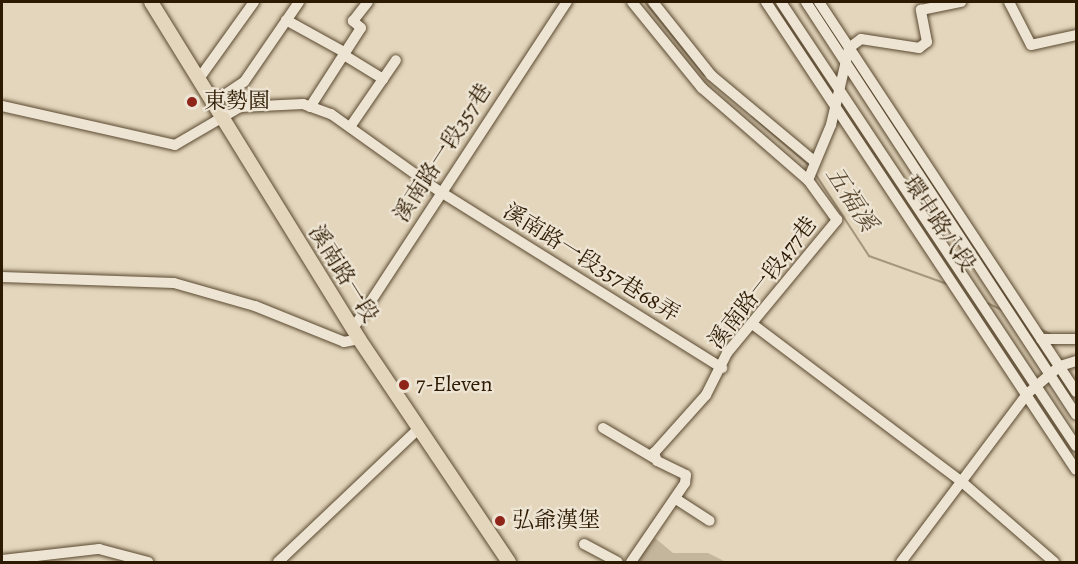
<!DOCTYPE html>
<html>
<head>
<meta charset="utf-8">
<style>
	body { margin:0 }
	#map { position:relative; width:1078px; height:564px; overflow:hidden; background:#e3d6bc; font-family:Alegreya,"Noto Serif TC",serif }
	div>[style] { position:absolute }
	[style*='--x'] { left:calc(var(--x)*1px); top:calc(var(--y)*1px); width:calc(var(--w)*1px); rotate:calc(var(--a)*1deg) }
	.green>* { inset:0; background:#c4b69c }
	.stream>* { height:2px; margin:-1px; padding:0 1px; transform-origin:1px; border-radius:1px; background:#a5967d }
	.roads { filter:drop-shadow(0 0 2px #5a4930) drop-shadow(0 0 2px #5a4930) }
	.minor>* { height:10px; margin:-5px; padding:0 5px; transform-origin:5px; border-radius:5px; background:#ede4d3 }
	.major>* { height:14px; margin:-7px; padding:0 7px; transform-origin:7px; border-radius:7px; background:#e3d6bc }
	.dots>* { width:16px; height:16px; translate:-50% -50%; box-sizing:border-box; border:3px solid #ede4d3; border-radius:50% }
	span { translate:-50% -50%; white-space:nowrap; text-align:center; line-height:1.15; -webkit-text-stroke:4.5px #ede4d3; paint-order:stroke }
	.poi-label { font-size:22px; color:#2d1a02 }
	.left { translate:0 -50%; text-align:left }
	.street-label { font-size:22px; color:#2d1a02 }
	.water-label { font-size:24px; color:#5d4c33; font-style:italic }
	.frame { position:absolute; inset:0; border:3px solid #2d1a02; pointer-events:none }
</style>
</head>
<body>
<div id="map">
	<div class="green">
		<div style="clip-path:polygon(655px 538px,673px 553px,708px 553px,726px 562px,636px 562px)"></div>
	</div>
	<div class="stream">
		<div style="--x:645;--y:2;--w:94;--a:51.1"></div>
		<div style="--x:752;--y:116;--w:75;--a:40.7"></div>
		<div style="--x:816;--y:175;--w:97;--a:56.8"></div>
		<div style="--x:869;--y:256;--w:83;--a:19.7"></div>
		<div style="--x:987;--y:303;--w:19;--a:25"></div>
		<div style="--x:1038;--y:328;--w:16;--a:27"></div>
	</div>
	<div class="roads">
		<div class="minor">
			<div style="--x:632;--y:2;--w:111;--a:50.9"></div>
			<div style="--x:702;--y:88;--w:140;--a:41"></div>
			<div style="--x:653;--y:2;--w:93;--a:51.5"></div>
			<div style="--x:711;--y:75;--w:134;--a:39.9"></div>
			<div style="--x:766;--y:2;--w:561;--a:56.48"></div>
			<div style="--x:781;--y:2;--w:533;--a:56.4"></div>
			<div style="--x:806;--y:2;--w:493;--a:56.8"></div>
			<div style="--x:819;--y:2;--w:467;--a:56.6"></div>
			<div style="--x:1009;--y:2;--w:48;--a:62.9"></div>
			<div style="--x:1031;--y:45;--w:46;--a:-12.5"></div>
			<div style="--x:286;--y:20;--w:68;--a:28.8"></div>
			<div style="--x:344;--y:55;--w:46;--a:31.6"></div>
			<div style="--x:198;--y:80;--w:96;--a:-54.3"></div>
			<div style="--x:211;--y:104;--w:40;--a:-34"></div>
			<div style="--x:244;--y:82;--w:97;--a:-55.5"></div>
			<div style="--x:2;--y:106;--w:177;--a:12.7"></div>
			<div style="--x:175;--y:145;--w:75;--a:-30.3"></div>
			<div style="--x:240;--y:107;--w:63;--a:-2.7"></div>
			<div style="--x:303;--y:104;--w:30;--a:20"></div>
			<div style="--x:331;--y:114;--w:133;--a:35.5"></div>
			<div style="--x:439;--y:191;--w:334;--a:32"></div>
			<div style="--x:310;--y:107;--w:94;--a:-57.2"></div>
			<div style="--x:361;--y:28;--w:11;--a:-139"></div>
			<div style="--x:353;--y:21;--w:24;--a:-52"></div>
			<div style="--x:350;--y:127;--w:81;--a:-55.5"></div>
			<div style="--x:2;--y:277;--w:172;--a:2"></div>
			<div style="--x:174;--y:283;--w:84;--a:15.9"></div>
			<div style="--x:255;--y:306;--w:96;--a:22"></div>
			<div style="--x:344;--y:342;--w:15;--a:-11"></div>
			<div style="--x:755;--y:326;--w:259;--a:37"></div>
			<div style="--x:962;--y:482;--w:122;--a:41"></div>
			<div style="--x:354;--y:327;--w:389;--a:-56.8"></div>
			<div style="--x:1041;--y:339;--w:35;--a:0"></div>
			<div style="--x:603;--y:428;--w:59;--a:30.5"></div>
			<div style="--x:676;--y:499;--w:40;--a:32.9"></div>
			<div style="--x:584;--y:544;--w:38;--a:28"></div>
			<div style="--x:2;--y:560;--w:98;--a:-6.5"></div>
			<div style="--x:99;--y:549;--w:51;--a:14.9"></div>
			<div style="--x:278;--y:562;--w:195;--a:-43.5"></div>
			<div style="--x:631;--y:562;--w:96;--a:-55.6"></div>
			<div style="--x:685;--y:483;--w:8;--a:-83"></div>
			<div style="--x:686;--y:475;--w:32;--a:-154"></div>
			<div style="--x:657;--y:461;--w:9;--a:-111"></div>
			<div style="--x:654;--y:453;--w:78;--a:-48.1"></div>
			<div style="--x:706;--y:395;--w:47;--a:-63.4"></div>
			<div style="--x:727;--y:353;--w:173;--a:-50.4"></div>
			<div style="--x:837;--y:220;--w:49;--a:-125.9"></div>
			<div style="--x:808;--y:180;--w:60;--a:-67.3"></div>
			<div style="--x:831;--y:125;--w:79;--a:-76.8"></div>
			<div style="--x:849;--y:48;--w:15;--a:-37"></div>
			<div style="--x:861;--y:39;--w:59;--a:8.8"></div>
			<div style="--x:919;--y:48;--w:10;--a:-37"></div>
			<div style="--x:927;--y:42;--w:33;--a:-101"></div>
			<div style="--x:921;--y:10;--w:41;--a:-11.3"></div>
			<div style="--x:901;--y:562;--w:210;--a:-53.1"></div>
			<div style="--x:1027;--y:394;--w:43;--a:-40.3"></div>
			<div style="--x:1060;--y:366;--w:17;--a:-17"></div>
		</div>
		<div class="major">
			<div style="--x:151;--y:2;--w:396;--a:58.3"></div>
			<div style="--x:359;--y:339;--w:269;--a:56.1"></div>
		</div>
	</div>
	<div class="dots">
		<div style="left:192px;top:102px;background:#8f2418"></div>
		<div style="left:404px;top:385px;background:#8f2418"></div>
		<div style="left:500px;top:521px;background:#8f2418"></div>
	</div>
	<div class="poi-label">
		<span class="left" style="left:204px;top:102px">東勢園</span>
		<span class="left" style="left:416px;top:385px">7-Eleven</span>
		<span class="left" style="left:512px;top:521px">弘爺漢堡</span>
	</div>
	<div class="street-label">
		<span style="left:443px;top:153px;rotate:-57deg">溪南路一段357巷</span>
		<span style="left:939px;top:224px;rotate:56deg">環中路八段</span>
		<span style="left:591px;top:263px;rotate:32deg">溪南路一段357巷68弄</span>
		<span style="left:343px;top:274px;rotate:58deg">溪南路一段</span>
		<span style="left:763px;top:283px;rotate:-52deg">溪南路一段477巷</span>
	</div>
	<div class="water-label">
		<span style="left:851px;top:199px;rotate:57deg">五福溪</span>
	</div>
	<div class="frame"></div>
</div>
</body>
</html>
